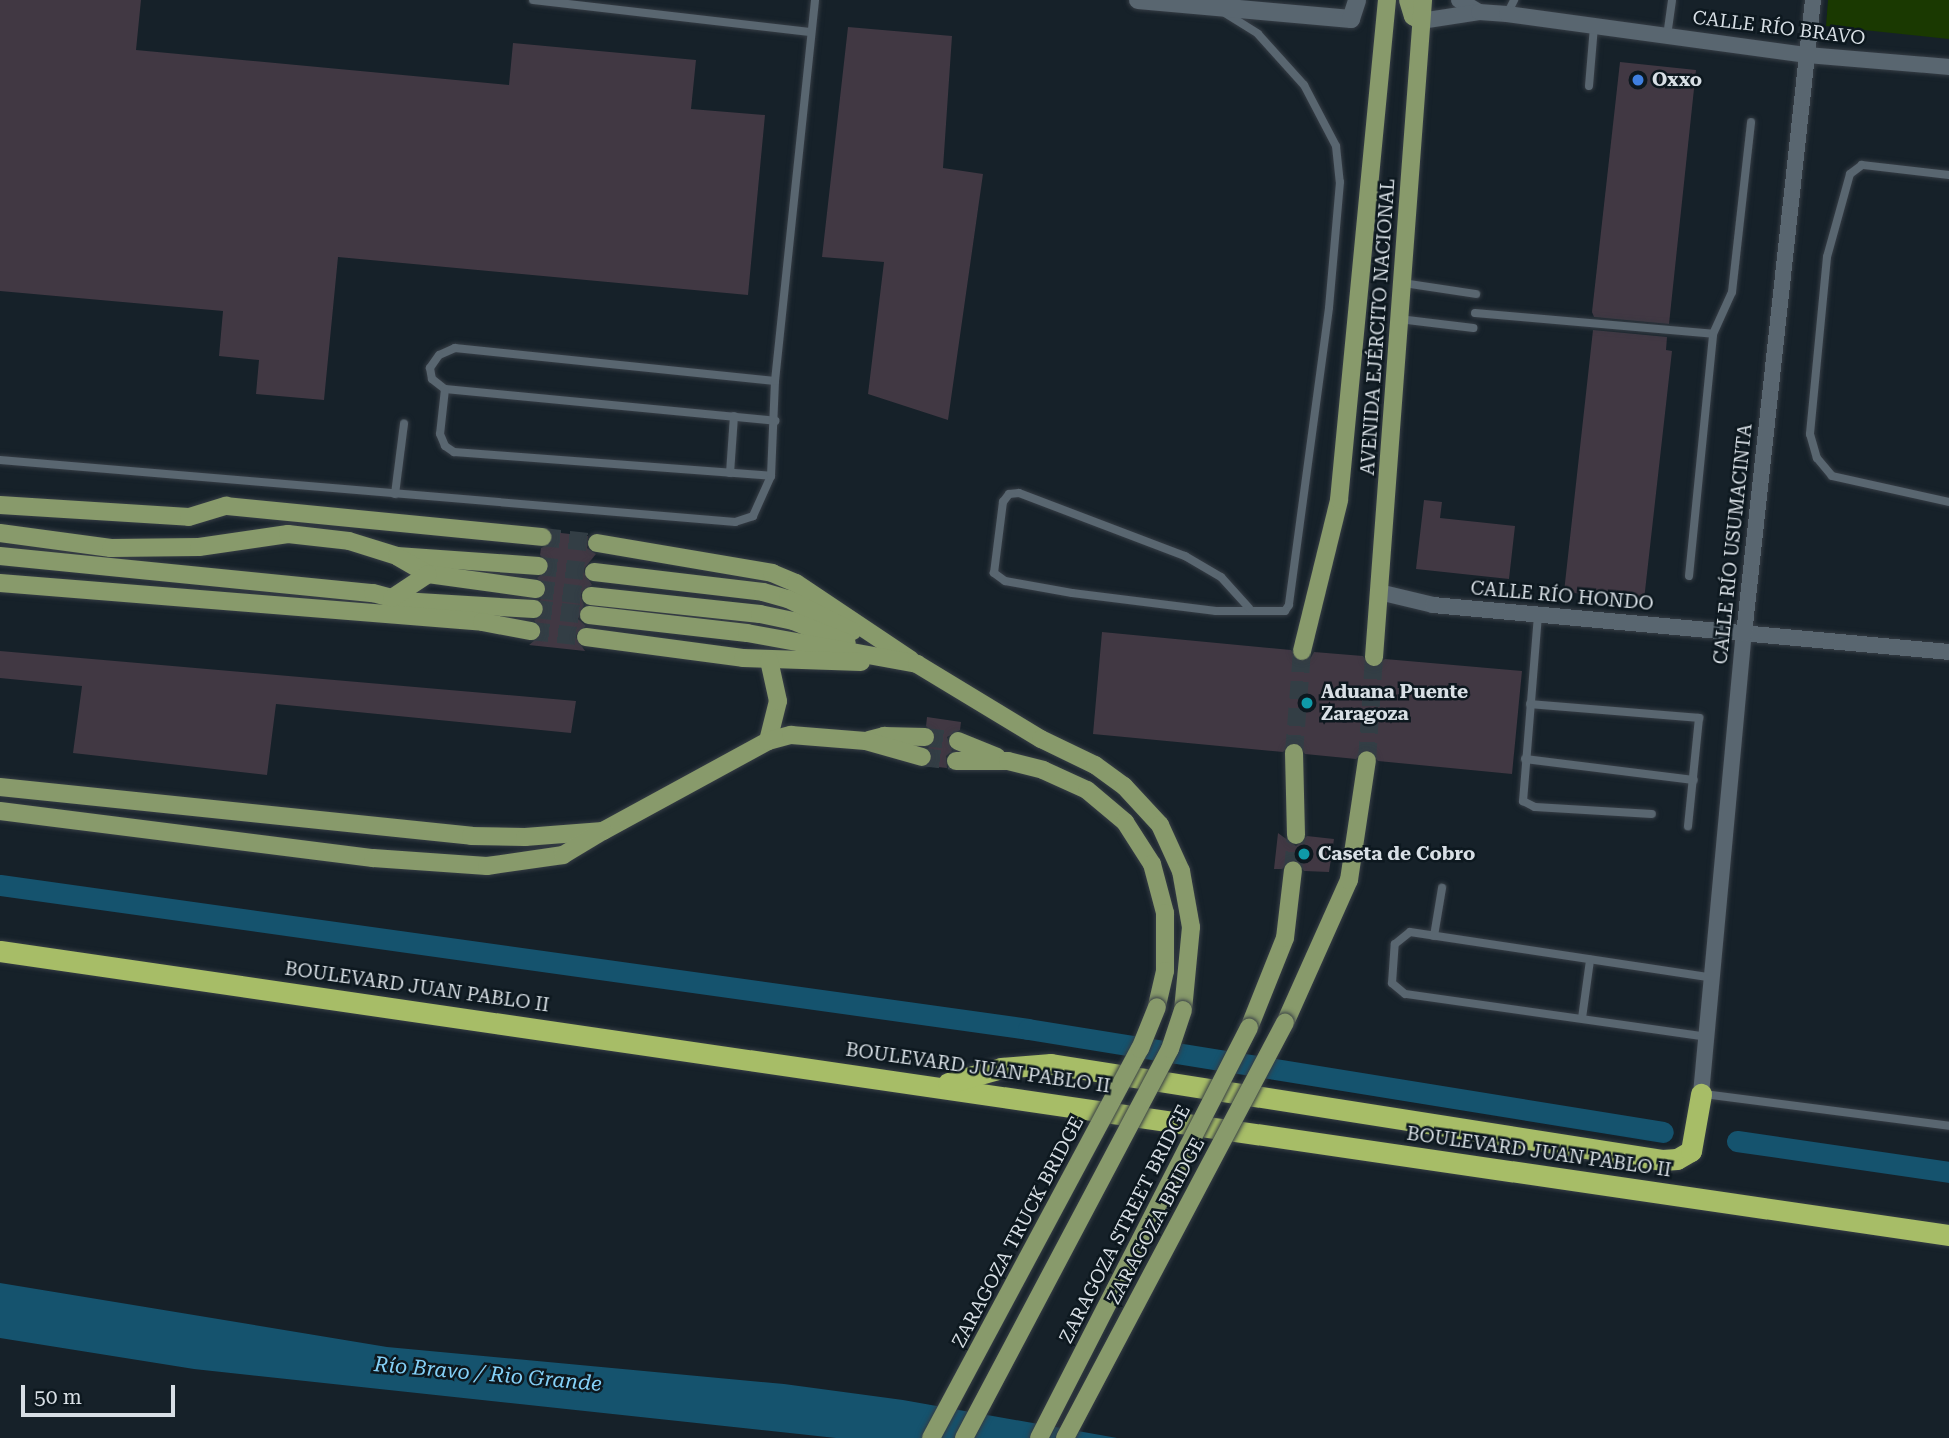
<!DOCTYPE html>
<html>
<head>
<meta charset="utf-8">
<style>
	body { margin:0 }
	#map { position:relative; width:1949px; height:1438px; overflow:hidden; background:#162129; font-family:"Roboto Serif",serif }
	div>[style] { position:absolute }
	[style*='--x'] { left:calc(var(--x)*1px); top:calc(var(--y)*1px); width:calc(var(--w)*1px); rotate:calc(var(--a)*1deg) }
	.green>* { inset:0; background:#1a3901 }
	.water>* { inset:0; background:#15536e }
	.canal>* { height:21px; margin:-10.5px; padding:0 10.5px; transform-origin:10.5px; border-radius:10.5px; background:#15536e }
	.building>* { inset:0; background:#413843 }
	.primary-tunnel>* { height:18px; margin-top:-9px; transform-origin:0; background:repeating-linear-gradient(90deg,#333e45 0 18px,transparent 0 27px) }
	.roads { filter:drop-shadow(0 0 2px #363d45) drop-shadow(0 0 2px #363d45) }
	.lane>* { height:8px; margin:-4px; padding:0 4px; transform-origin:4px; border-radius:4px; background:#596670 }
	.street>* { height:16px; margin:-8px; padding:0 8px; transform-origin:8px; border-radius:8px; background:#596670 }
	.secondary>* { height:18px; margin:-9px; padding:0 9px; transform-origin:9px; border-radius:9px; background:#596670 }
	.primary>* { height:18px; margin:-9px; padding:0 9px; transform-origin:9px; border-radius:9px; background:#889a6b }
	.highway>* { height:21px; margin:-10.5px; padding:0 10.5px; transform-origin:10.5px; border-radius:10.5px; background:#a7bd67 }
	.bridges { filter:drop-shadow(0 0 2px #363d45) drop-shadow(0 0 2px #363d45) }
	.primary-bridge>* { height:18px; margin:-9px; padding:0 9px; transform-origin:9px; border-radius:9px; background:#889a6b }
	.dots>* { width:19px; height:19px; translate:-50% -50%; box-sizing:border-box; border:4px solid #0d181f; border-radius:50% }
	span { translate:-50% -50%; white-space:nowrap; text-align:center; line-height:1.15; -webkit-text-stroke:5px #0d181f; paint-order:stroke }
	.street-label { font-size:19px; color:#d8dfe5 }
	.poi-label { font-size:19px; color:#d8dfe5; font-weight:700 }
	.left { translate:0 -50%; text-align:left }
	.water-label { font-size:21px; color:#85d1f8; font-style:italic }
	.scale { position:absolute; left:21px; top:1385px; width:154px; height:32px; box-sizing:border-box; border:4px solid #d8dfe5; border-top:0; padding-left:9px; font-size:21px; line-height:24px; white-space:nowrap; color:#d8dfe5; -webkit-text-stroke:5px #0d181f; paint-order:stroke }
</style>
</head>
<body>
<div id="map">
	<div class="green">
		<div style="clip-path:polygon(1828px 0,1949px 0,1949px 39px,1826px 26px)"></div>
	</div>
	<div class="water">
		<div style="clip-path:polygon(0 1283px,387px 1347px,784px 1384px,903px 1400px,1117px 1438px,836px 1438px,194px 1369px,0 1338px)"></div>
	</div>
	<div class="canal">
		<div style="--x:0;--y:885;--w:1038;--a:7.97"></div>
		<div style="--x:1028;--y:1029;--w:643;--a:9.21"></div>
		<div style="--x:1737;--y:1141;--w:214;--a:8.3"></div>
	</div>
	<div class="building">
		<div style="clip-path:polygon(0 0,141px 0,136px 50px,509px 85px,513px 43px,696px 60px,691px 109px,765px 115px,748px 295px,338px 257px,324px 400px,256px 394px,259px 360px,219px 356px,223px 311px,0 291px)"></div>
		<div style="clip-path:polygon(848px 27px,952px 36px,943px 168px,983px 174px,948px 420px,868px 394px,884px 262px,822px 257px)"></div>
		<div style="clip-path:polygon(1620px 62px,1696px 70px,1669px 324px,1594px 317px,1592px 312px)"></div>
		<div style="clip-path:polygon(1593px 330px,1667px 337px,1666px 350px,1672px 351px,1644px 600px,1564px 592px)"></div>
		<div style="clip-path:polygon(1424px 500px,1442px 502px,1440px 518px,1515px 526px,1509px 579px,1416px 569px)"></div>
		<div style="clip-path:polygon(552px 532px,588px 536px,587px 548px,596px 554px,583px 570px,592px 585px,580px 594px,584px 605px,578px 619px,586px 626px,575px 636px,585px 651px,529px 645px,542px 634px,534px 620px,544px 615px,540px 600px,547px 590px,537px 578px,550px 567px,540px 555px,541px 548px,552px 543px)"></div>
		<div style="clip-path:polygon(1102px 632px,1291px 650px,1300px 662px,1310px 659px,1314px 652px,1363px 656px,1372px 668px,1385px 659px,1522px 671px,1512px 774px,1378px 761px,1368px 749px,1356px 759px,1305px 754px,1294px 742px,1283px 752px,1093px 734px)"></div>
		<div style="clip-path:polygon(0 651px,576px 701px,571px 733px,276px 704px,267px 775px,73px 753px,82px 686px,0 678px)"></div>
		<div style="clip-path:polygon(927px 717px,961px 722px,960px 730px,947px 737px,952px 751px,946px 756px,947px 768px,929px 766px,933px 755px,928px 748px,936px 737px,926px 726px)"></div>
		<div style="clip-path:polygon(1278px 833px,1296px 846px,1307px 836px,1334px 839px,1329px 872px,1304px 871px,1294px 859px,1282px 869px,1274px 869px)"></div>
	</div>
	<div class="primary-tunnel">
		<div style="--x:542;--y:537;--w:55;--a:6.2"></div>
		<div style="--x:539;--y:566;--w:55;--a:6.2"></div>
		<div style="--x:536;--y:589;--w:55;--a:7.3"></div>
		<div style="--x:534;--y:609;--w:55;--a:6.2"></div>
		<div style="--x:531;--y:631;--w:55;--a:6.2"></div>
		<div style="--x:925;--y:737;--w:33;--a:7"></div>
		<div style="--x:1294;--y:753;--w:102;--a:-85.5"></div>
		<div style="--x:922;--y:757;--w:34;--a:7"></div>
		<div style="--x:1367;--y:760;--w:103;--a:-86.1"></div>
		<div style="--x:1293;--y:870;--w:35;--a:-85"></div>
	</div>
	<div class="roads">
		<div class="lane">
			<div style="--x:533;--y:0;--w:279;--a:6.6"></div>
			<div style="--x:1225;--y:13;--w:39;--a:32"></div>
			<div style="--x:1258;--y:34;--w:69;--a:48"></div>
			<div style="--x:1304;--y:85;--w:69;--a:62.3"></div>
			<div style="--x:1336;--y:146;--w:36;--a:84"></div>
			<div style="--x:1340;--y:182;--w:126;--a:95"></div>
			<div style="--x:1329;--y:308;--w:300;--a:97.7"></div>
			<div style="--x:1289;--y:605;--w:7;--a:124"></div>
			<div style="--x:1285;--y:611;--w:69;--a:180"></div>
			<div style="--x:1216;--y:611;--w:145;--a:-172.9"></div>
			<div style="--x:1072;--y:593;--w:68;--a:-169.8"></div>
			<div style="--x:1005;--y:581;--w:14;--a:-144"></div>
			<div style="--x:994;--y:573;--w:72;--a:-82.8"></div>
			<div style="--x:1003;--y:502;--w:10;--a:-53"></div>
			<div style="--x:1009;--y:494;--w:10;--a:-6"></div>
			<div style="--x:1019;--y:493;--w:178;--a:20.8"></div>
			<div style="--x:1185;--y:556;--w:42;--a:30.3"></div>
			<div style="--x:1221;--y:577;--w:42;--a:47.9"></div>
			<div style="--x:1507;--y:14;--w:16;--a:-63"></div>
			<div style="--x:1667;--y:36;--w:36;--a:-82"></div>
			<div style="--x:1589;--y:86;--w:60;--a:-85.2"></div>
			<div style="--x:1949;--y:175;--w:88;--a:-173.4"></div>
			<div style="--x:1862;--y:165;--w:15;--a:143"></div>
			<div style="--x:1850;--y:174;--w:86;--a:105.5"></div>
			<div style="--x:1827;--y:257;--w:178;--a:95.5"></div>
			<div style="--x:1810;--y:434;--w:25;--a:74"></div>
			<div style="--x:1817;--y:458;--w:23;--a:50"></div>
			<div style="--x:1832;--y:476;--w:120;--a:12.5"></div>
			<div style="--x:1403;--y:283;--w:74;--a:8.6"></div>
			<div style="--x:1475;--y:313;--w:239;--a:5"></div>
			<div style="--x:1399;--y:319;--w:75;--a:6.9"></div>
			<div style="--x:775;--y:381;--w:322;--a:-174.1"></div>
			<div style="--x:455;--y:348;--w:17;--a:156"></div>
			<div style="--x:439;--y:355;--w:16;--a:125"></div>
			<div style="--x:430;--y:368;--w:11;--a:80"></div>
			<div style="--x:432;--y:379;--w:16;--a:38"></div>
			<div style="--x:445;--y:389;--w:332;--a:5.5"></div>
			<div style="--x:445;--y:389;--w:45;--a:96.3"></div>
			<div style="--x:440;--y:434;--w:13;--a:67"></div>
			<div style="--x:445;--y:446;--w:11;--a:34"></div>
			<div style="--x:454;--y:452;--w:318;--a:4.3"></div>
			<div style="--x:0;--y:460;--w:738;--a:4.82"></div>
			<div style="--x:735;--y:522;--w:19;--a:-18"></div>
			<div style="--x:753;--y:516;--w:44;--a:-65.8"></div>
			<div style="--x:771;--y:476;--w:95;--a:-87.6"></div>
			<div style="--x:775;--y:381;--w:383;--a:-84"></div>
			<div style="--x:730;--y:473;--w:57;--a:-86"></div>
			<div style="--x:395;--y:494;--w:71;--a:-82.7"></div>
			<div style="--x:1689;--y:576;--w:243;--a:-84.3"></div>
			<div style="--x:1713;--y:334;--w:46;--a:-65.7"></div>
			<div style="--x:1732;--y:292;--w:171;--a:-83.6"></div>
			<div style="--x:1538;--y:615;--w:187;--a:94.6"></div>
			<div style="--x:1523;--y:801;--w:13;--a:27"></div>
			<div style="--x:1535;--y:807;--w:117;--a:3.4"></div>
			<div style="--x:1530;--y:704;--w:170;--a:4.7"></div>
			<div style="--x:1699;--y:718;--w:109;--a:95.8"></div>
			<div style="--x:1525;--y:759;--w:170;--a:7.1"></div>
			<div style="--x:1434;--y:936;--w:49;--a:-80.5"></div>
			<div style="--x:1582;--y:1018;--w:59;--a:-82.1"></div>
			<div style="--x:1708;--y:1037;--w:306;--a:-171.9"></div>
			<div style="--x:1405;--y:994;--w:17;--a:-140"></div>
			<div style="--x:1392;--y:983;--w:39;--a:-86"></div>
			<div style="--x:1395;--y:944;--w:19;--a:-39"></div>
			<div style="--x:1410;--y:932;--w:306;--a:8.6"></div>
			<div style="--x:1704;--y:1094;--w:247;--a:7.4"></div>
		</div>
		<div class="street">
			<div style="--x:1459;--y:0;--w:23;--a:31"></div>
			<div style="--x:1421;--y:21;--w:59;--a:-8.8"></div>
			<div style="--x:1479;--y:12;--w:28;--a:4"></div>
			<div style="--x:1507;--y:14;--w:303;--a:7.8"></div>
			<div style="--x:1807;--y:55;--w:143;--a:4.8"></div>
			<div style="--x:1379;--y:592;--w:56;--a:13.5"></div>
			<div style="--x:1433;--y:605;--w:518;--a:5.2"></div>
			<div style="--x:1701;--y:1094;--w:462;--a:-84.7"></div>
			<div style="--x:1744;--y:634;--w:638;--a:-83.79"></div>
		</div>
		<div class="secondary">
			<div style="--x:1138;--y:0;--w:214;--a:5.1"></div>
			<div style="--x:1351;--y:19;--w:20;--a:-72"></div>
		</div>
		<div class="primary">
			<div style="--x:1408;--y:0;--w:17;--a:73"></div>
			<div style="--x:1413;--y:16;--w:9;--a:32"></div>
			<div style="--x:0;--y:505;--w:189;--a:3.6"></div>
			<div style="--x:189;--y:517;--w:39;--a:-17"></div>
			<div style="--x:226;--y:506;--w:318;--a:5.6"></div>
			<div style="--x:0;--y:533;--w:112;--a:7.7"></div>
			<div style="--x:111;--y:548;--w:88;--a:-0.7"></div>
			<div style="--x:199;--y:547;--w:90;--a:-8.3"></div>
			<div style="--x:288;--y:534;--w:61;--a:6.5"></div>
			<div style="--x:349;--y:541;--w:50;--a:17.4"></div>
			<div style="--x:397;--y:556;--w:142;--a:4"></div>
			<div style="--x:597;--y:543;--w:178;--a:9.7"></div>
			<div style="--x:772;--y:573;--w:26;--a:23"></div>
			<div style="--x:796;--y:583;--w:138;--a:33.8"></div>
			<div style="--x:0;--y:556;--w:375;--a:5.7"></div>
			<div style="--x:373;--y:593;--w:30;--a:15"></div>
			<div style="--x:402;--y:601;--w:132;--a:3.5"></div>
			<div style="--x:398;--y:557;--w:34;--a:30"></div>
			<div style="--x:428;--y:574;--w:109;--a:7.9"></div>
			<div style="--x:594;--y:572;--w:170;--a:6.7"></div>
			<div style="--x:763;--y:592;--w:26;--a:16"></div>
			<div style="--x:788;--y:599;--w:72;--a:26.6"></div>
			<div style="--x:0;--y:583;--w:484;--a:4.6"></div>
			<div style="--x:482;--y:622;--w:50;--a:10.4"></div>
			<div style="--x:591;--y:596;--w:170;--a:6.1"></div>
			<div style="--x:760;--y:614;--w:34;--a:12"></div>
			<div style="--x:793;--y:621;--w:58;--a:22.2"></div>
			<div style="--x:392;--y:598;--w:43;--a:-33.7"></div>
			<div style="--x:589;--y:615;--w:159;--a:6.5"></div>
			<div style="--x:747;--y:633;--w:173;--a:10.3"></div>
			<div style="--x:917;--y:664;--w:145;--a:31.2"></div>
			<div style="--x:1041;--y:739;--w:60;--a:25.7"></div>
			<div style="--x:1095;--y:765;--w:36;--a:36"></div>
			<div style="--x:1124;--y:786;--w:53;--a:47.3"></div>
			<div style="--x:1160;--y:825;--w:51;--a:65.5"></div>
			<div style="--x:1181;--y:871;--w:57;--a:79.9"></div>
			<div style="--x:1191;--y:927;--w:83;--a:95.5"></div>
			<div style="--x:586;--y:637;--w:158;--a:7.6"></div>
			<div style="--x:743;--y:658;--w:118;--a:1.9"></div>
			<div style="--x:1302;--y:651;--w:155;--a:-76.2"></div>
			<div style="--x:1339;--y:500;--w:502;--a:-84.52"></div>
			<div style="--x:1374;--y:657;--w:659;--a:-85.73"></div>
			<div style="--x:869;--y:740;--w:16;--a:-15"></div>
			<div style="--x:884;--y:736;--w:41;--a:1.4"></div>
			<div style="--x:768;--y:741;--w:41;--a:-76"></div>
			<div style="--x:778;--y:701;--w:42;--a:-102.4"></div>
			<div style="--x:958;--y:741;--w:42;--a:22.3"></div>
			<div style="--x:1294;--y:753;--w:82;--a:88.6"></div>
			<div style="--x:956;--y:761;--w:52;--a:0"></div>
			<div style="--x:1008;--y:761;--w:36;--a:14"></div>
			<div style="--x:1043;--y:770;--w:48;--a:24.4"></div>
			<div style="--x:1087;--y:790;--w:50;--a:40.1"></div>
			<div style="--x:1125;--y:822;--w:50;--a:57.3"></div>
			<div style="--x:1152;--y:864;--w:51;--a:75.1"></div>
			<div style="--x:1165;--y:913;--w:58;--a:90"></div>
			<div style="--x:1165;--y:971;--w:37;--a:103"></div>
			<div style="--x:0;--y:787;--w:474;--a:5.9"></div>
			<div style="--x:471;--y:836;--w:54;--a:1.1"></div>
			<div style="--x:525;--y:837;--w:78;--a:-4.4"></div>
			<div style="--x:603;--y:831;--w:188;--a:-28.6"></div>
			<div style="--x:768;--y:741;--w:24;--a:-15"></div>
			<div style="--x:791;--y:735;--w:75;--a:4.6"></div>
			<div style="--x:866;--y:741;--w:58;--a:15.9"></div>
			<div style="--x:0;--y:811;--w:376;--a:7.2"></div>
			<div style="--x:373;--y:858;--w:114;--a:4"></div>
			<div style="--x:487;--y:866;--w:77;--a:-8.2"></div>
			<div style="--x:563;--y:855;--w:47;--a:-31"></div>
			<div style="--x:1285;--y:1023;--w:157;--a:-65.9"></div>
			<div style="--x:1349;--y:880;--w:121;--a:-81.5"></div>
			<div style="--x:1249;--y:1028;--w:97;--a:-68.2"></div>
			<div style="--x:1285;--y:938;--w:68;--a:-83.3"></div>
		</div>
		<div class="highway">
			<div style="--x:0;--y:951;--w:1970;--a:8.29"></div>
			<div style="--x:948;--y:1083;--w:55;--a:-15.8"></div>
			<div style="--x:1001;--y:1068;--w:50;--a:-4.6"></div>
			<div style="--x:1051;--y:1064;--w:618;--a:8.93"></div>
			<div style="--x:1662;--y:1160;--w:15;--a:-4"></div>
			<div style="--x:1677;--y:1159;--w:16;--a:-30"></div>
			<div style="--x:1691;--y:1151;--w:58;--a:-80"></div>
		</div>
	</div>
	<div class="bridges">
		<div class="primary-bridge">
			<div style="--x:931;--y:1438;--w:442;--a:-61.8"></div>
			<div style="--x:1140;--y:1049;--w:45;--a:-68"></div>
			<div style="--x:964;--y:1438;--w:440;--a:-62.1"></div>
			<div style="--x:1170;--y:1049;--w:41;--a:-71.6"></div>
			<div style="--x:1039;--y:1438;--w:461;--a:-62.9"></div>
			<div style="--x:1065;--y:1438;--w:470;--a:-62.1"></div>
		</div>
	</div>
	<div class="dots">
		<div style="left:1638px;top:80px;background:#3f7fe0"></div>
		<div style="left:1307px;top:703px;background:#0f9aa8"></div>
		<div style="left:1304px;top:854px;background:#0f9aa8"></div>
	</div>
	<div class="street-label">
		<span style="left:1779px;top:28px;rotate:7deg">CALLE RÍO BRAVO</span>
		<span style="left:1378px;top:327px;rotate:-86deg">AVENIDA EJÉRCITO NACIONAL</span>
		<span style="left:1733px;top:544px;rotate:-84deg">CALLE RÍO USUMACINTA</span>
		<span style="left:1562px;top:596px;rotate:5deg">CALLE RÍO HONDO</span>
		<span style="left:417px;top:987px;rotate:8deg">BOULEVARD JUAN PABLO II</span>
		<span style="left:978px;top:1068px;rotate:8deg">BOULEVARD JUAN PABLO II</span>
		<span style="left:1539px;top:1152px;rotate:8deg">BOULEVARD JUAN PABLO II</span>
		<span style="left:1156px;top:1221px;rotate:-62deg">ZARAGOZA BRIDGE</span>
		<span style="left:1125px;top:1224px;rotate:-63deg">ZARAGOZA STREET BRIDGE</span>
		<span style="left:1018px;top:1232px;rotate:-62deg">ZARAGOZA TRUCK BRIDGE</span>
	</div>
	<div class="poi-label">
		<span class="left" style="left:1652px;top:80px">Oxxo</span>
		<span class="left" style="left:1321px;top:703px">Aduana Puente<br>Zaragoza</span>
		<span class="left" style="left:1318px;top:854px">Caseta de Cobro</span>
	</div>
	<div class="water-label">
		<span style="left:488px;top:1374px;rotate:5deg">Río Bravo / Rio Grande</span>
	</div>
	<div class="scale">50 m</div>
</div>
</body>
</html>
